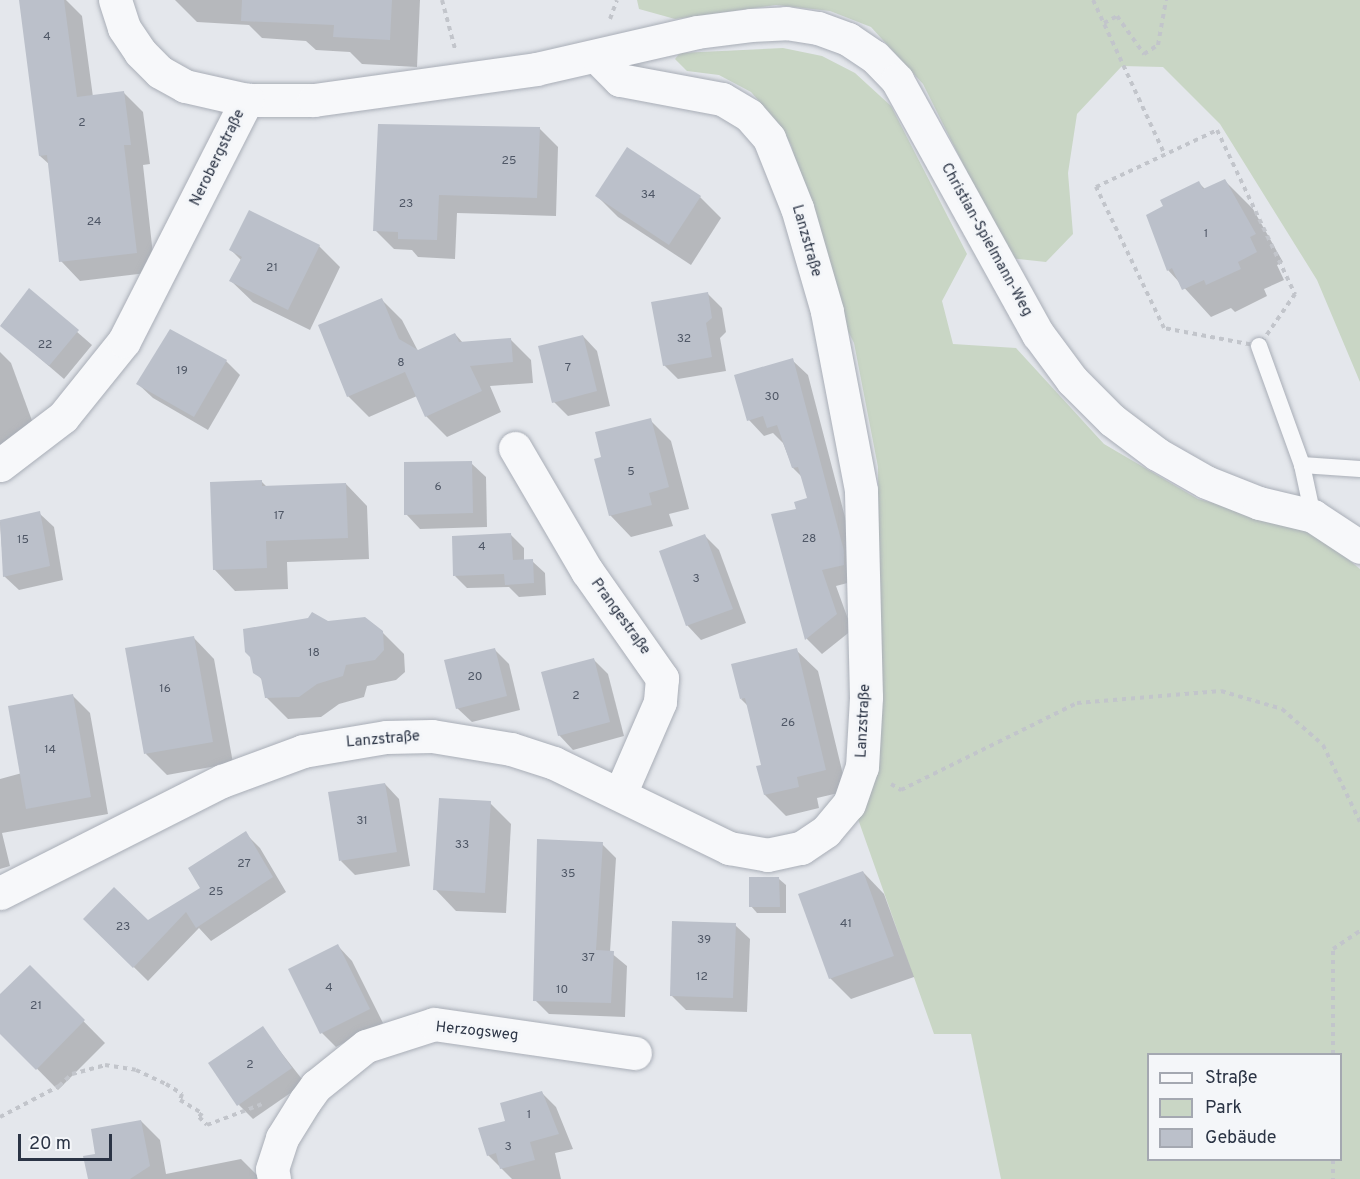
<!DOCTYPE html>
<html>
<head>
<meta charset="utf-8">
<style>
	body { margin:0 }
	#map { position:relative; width:1360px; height:1179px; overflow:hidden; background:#e4e7ec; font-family:Overpass,sans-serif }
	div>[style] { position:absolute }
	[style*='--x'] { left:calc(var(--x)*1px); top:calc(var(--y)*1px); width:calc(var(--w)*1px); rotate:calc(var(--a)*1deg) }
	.green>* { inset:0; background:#c9d6c5 }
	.shadow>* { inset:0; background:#0003 }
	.building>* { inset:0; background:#bbc0ca }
	.path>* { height:4px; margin-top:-2px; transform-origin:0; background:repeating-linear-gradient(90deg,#c2c5cb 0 4.5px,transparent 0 9px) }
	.roads { filter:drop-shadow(0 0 2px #a9aeb7) drop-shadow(0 0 2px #a9aeb7) }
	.lane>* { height:16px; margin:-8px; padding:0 8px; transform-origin:8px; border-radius:8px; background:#f7f8fa }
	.street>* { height:33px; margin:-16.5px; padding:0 16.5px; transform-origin:16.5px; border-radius:16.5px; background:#f7f8fa }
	span { translate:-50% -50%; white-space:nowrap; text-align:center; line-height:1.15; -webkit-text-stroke:6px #f4f6f9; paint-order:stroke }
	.number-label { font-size:12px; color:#4f5766 }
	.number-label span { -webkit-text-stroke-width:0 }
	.street-label { font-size:15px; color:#2b3445 }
	.legend { position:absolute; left:1147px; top:1053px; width:195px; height:108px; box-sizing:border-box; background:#f4f6f9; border:2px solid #a4a8b1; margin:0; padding:8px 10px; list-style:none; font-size:18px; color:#2b3445 }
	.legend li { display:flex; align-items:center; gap:12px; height:30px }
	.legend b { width:30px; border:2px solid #a4a8b1 }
	.scale { position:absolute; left:18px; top:1134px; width:94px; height:27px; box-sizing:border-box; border:3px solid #2b3445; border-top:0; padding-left:8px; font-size:18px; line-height:21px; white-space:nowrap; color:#2b3445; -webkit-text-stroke:4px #f4f6f9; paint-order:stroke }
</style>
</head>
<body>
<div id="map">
	<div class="green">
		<div style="clip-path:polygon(637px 0,1360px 0,1360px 382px,1317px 280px,1220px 124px,1163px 67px,1122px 66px,1077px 114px,1068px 173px,1073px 234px,1046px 262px,1010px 258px,923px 84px,871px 27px,830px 11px,776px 5px,675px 19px,639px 9px)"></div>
		<div style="clip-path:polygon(evenodd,783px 48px,822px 56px,855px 73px,891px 106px,967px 254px,942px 301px,953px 344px,1016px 348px,1104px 444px,1198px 499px,1310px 528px,1360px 569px,1360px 1179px,1001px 1179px,971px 1034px,934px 1034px,858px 819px,865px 807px,879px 590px,878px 467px,854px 343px,841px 317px,791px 145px,779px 124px,751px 92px,719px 75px,687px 71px,675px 59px,680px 53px,783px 48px,1148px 1054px,1340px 1054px,1340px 1160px,1148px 1160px,1148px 1054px)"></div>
	</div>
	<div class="shadow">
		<div style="clip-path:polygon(40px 0,66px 0,82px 16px,93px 97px,124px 93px,143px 112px,150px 164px,143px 165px,155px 272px,80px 281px,61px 261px,50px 165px,40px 156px)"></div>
		<div style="clip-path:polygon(175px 0,420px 0,417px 67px,362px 64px,350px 52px,316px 50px,306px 41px,262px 38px,249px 25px,197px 22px)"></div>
		<div style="clip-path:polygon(539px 128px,558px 147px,556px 216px,457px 213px,455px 259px,418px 257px,412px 250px,394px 249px,375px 230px)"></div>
		<div style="clip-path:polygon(1225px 181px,1253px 209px,1283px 262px,1277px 265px,1284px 280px,1264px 289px,1267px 296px,1235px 312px,1231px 308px,1211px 317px,1168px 270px,1165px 207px,1199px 183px,1206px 190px)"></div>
		<div style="clip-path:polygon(597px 196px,700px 197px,721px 218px,691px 265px,618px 217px)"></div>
		<div style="clip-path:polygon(319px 246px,340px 267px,310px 330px,253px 302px,231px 281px,241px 260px,231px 250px)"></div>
		<div style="clip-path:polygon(29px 290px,92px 345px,64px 379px,1px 325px)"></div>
		<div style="clip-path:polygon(707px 293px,722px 308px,726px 332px,720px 338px,726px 371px,678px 379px,664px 365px)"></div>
		<div style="clip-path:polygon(382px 300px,402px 320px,418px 351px,455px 334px,463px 343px,510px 339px,531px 360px,533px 383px,490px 386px,501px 412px,447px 437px,426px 416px,417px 396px,369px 417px,348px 396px)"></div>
		<div style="clip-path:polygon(583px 336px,597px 351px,610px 406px,568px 416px,554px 402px)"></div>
		<div style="clip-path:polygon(0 352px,11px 363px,38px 437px,0 451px)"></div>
		<div style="clip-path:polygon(792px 360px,808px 375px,858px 567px,859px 580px,836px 586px,852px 630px,822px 654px,807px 639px,773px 516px,797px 510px,809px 499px,802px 477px,793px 468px,783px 443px,773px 433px,764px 436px,749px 420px)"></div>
		<div style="clip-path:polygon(226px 361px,240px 375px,208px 430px,153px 398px,138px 384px)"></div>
		<div style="clip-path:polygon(650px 420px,671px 441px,689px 509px,669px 514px,673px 526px,631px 537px,610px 515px,603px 458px)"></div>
		<div style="clip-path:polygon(471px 463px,486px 477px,487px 527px,420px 529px,406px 514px)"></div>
		<div style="clip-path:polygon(262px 482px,267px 487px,346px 484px,367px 506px,369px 559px,287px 562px,288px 589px,235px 591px,214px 569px)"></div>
		<div style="clip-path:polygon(39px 513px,54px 527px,63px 580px,19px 590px,4px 576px,0 522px)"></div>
		<div style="clip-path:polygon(511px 535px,524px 548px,524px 561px,532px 561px,545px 573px,546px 595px,519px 597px,509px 587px,467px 588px,455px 576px)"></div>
		<div style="clip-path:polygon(705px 536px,719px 550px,746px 623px,701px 640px,687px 625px)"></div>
		<div style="clip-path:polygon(382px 632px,404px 654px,405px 672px,396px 680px,367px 686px,364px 697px,339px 704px,321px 717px,288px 719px,267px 698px,263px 681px,255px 672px)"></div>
		<div style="clip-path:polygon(193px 637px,214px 659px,233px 763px,167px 775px,146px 754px)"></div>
		<div style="clip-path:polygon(494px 649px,509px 664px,520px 710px,472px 722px,457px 708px)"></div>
		<div style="clip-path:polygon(796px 650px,818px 671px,847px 791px,817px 798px,819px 808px,786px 816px,765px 795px,763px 766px,748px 706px,741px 699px)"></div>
		<div style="clip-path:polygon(594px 660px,608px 674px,624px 736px,573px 750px,559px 735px)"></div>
		<div style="clip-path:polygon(73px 696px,90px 713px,108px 814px,2px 833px,10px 866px,0 869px,0 779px,22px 773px)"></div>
		<div style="clip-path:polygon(385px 784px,399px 799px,410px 866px,355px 875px,341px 861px)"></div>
		<div style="clip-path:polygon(490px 803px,511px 824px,506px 913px,456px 911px,435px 889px)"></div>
		<div style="clip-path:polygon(245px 833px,260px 848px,286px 892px,211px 941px,199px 928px,148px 981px,85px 919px,148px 922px,202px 888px)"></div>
		<div style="clip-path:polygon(602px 844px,616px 858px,610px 952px,627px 966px,625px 1017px,549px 1014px,535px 1000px)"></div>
		<div style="clip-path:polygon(863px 872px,884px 894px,914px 977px,851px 999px,830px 978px)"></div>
		<div style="clip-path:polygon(779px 879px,786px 885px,786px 913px,757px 913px,751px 906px)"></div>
		<div style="clip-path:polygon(735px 925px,750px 939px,747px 1012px,686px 1010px,671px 995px)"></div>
		<div style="clip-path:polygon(338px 946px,352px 961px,383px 1023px,336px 1047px,322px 1033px)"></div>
		<div style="clip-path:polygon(30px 967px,105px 1043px,58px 1090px,0 1031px,0 996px)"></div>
		<div style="clip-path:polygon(262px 1028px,305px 1083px,253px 1119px,239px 1105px)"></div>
		<div style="clip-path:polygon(542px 1093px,556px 1107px,573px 1149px,555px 1153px,561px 1179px,512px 1179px,488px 1155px,507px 1122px)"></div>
		<div style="clip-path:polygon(141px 1121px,160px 1140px,166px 1174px,241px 1159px,261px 1179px,90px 1179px,97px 1155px)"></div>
	</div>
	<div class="building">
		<div style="clip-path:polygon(19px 0,64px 0,77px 97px,124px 91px,131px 145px,124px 145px,137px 253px,59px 262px,47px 155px,39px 156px)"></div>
		<div style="clip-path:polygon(242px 0,392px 0,390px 40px,333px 37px,334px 25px,241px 21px)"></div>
		<div style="clip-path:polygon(378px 124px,540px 127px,537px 198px,439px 195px,437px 240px,398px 239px,398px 232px,373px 231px)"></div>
		<div style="clip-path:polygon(627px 147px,701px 196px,669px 245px,595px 196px)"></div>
		<div style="clip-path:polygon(1225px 179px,1256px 234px,1250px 237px,1257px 252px,1238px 262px,1241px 269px,1206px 285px,1204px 280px,1182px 290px,1172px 268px,1167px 271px,1146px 215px,1163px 206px,1160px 200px,1199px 181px,1203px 189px)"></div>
		<div style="clip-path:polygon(249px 210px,320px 245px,288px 310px,229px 281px,242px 257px,229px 250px)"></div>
		<div style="clip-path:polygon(29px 288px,79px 330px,49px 366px,0 326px)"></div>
		<div style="clip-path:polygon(708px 292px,712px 318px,706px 323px,712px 357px,663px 366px,651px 302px)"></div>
		<div style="clip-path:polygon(382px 298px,399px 339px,418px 350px,455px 333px,459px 342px,511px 338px,513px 362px,470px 366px,482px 391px,425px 417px,405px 372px,347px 397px,318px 325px)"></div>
		<div style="clip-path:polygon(170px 329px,227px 360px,194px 417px,136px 384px)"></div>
		<div style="clip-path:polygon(583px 335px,597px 391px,552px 403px,538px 346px)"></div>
		<div style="clip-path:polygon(793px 358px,844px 551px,844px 565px,822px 570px,837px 614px,805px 640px,771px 514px,796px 509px,794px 502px,807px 498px,798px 467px,792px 468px,777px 425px,767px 428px,763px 416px,747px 421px,734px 375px)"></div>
		<div style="clip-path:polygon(651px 418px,669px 487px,649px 493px,652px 505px,609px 516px,594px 459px,601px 457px,595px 432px)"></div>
		<div style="clip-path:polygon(472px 461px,473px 513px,404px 515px,404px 462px)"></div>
		<div style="clip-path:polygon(262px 480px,262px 486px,346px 483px,348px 538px,266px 541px,267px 568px,213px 570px,210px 482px)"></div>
		<div style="clip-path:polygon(40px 511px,50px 566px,3px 577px,0 520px)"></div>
		<div style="clip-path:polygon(511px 533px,513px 560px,533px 559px,534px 583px,505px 585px,504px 574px,453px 576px,452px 536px)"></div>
		<div style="clip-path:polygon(705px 534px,733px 609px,686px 626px,659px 551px)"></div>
		<div style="clip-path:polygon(312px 612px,328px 621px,365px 617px,383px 631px,384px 650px,375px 660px,346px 665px,343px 676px,317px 684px,299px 697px,265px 698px,261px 678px,253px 673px,250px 657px,245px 652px,243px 629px,308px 618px)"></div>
		<div style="clip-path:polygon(194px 636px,213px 742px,144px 754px,125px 648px)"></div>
		<div style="clip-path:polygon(495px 648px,507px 696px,456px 709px,444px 660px)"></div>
		<div style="clip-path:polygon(797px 648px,826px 770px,797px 777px,799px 787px,764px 795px,756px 766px,761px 765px,745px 698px,740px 699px,731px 664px)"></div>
		<div style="clip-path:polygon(594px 658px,610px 722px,558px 736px,541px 672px)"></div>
		<div style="clip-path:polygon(73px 694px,91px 797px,26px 809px,8px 706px)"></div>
		<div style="clip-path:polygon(385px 783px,397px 852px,339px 861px,328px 792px)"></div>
		<div style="clip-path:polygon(439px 798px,491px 801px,485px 893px,433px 890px)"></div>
		<div style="clip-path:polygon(246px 831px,273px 877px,196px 928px,186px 912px,133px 968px,83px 919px,114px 887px,148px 920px,200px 888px,188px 868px)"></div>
		<div style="clip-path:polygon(537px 839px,603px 842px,596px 950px,614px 951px,611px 1003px,533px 1001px)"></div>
		<div style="clip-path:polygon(863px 871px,894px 956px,829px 979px,798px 894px)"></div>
		<div style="clip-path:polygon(749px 877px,779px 877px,780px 907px,749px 907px)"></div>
		<div style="clip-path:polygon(672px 921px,736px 923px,733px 998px,670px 996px)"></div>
		<div style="clip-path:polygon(338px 944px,370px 1009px,320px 1034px,288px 969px)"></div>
		<div style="clip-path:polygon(30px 965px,85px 1020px,36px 1070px,0 1034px,0 994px)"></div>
		<div style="clip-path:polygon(263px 1026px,292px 1068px,237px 1106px,208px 1063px)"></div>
		<div style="clip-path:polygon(542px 1091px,559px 1134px,530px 1142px,535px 1160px,500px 1169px,496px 1153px,487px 1156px,478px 1128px,505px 1121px,500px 1103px)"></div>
		<div style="clip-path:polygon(141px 1120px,150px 1166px,130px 1179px,88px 1179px,83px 1156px,95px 1154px,91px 1129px)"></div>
	</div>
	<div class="path">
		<div style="--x:442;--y:0;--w:51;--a:75.1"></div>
		<div style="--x:1093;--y:0;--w:171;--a:65.1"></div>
		<div style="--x:610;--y:19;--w:20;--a:-70"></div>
		<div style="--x:1104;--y:23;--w:15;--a:-28"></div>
		<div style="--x:1117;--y:16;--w:47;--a:54.6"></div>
		<div style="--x:1144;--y:54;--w:17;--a:-33"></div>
		<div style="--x:1158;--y:45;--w:46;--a:-79.9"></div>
		<div style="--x:1217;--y:130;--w:182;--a:64.6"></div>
		<div style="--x:1295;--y:294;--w:63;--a:124.7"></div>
		<div style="--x:1259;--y:346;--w:97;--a:-169.3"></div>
		<div style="--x:1164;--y:328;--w:157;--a:-115.7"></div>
		<div style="--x:1096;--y:187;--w:134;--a:-25.2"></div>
		<div style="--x:891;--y:784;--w:12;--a:31"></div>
		<div style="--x:901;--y:790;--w:196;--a:-26.3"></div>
		<div style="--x:1077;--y:703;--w:144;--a:-4.8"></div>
		<div style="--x:1221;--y:691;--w:64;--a:16.4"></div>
		<div style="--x:1282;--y:709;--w:55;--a:41.3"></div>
		<div style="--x:1323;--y:745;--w:85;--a:64.3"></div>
		<div style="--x:1333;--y:1054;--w:105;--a:-90"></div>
		<div style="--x:1333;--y:949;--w:32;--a:-34"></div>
		<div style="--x:0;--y:1117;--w:67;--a:-27.7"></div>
		<div style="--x:59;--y:1086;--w:18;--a:-43"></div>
		<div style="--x:72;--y:1074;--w:34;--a:-15"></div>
		<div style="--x:105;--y:1065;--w:31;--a:9"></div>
		<div style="--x:136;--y:1070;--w:33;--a:25"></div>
		<div style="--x:166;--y:1084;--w:19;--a:32"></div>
		<div style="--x:182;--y:1094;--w:6;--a:108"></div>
		<div style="--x:180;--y:1100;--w:26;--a:31"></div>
		<div style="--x:202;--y:1113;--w:5;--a:127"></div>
		<div style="--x:199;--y:1117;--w:11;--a:45"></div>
		<div style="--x:207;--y:1125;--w:62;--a:-20.8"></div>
		<div style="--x:1333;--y:1160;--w:19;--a:90"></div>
	</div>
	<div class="roads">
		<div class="lane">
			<div style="--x:1259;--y:346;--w:127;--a:70.1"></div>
			<div style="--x:1302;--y:465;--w:52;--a:77.8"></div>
			<div style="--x:1302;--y:465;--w:58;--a:3.9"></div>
		</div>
		<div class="street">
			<div style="--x:115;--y:0;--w:29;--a:72"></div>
			<div style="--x:124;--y:28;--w:29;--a:56"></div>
			<div style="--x:140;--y:52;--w:28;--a:45"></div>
			<div style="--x:160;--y:72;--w:29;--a:29"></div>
			<div style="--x:185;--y:86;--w:64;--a:12.7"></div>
			<div style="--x:247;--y:100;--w:67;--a:0"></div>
			<div style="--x:314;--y:100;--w:224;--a:-7.9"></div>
			<div style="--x:536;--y:69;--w:165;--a:-12.9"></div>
			<div style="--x:697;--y:32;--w:54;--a:-7.4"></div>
			<div style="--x:751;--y:25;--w:35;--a:-3"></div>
			<div style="--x:786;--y:23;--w:32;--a:9"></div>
			<div style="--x:818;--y:28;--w:32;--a:20"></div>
			<div style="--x:848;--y:39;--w:32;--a:34"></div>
			<div style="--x:875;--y:57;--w:32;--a:46"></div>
			<div style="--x:897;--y:80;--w:291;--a:61"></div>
			<div style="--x:1038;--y:334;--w:57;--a:53.5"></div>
			<div style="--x:1072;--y:380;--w:57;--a:45"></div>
			<div style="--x:1112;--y:420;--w:56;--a:37.1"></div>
			<div style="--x:1157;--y:454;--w:56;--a:29.7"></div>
			<div style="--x:1206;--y:482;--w:57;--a:21.6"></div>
			<div style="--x:1259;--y:503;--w:56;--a:13.5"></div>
			<div style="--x:1313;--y:516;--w:56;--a:33.4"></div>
			<div style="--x:515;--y:448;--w:143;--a:59.7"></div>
			<div style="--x:587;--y:571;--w:131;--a:55"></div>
			<div style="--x:662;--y:678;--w:24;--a:95"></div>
			<div style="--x:660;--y:702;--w:100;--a:113.5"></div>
			<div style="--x:0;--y:465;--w:79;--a:-37.3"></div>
			<div style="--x:63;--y:417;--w:97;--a:-51.2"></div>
			<div style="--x:124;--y:341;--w:271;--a:-63"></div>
			<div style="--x:0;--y:893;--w:249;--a:-26.8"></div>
			<div style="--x:222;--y:781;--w:86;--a:-20.3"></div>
			<div style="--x:303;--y:751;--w:84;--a:-9.6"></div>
			<div style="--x:386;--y:737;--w:46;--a:-1.2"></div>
			<div style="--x:432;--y:736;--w:80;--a:9.3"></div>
			<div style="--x:511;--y:749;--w:45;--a:18"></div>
			<div style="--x:554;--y:763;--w:195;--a:25.9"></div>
			<div style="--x:729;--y:848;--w:39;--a:10"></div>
			<div style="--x:767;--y:855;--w:35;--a:-12"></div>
			<div style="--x:801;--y:848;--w:30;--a:-34"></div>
			<div style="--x:826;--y:831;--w:35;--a:-50"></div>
			<div style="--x:849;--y:804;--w:39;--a:-71"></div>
			<div style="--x:862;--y:767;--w:70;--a:-86.7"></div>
			<div style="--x:866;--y:697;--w:207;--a:-91.4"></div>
			<div style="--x:861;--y:490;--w:182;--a:-100.8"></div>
			<div style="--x:827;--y:311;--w:107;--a:-106.2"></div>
			<div style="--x:797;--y:208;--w:75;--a:-111.8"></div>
			<div style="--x:769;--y:138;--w:30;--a:-131"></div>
			<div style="--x:749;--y:115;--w:31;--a:-149"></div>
			<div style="--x:722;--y:99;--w:104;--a:-169.4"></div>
			<div style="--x:620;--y:80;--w:31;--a:-135"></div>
			<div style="--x:274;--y:1179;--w:10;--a:-101"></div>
			<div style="--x:272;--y:1169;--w:33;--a:-72"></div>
			<div style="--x:282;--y:1138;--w:44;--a:-58.1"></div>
			<div style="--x:305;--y:1101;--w:19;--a:-54"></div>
			<div style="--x:316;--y:1086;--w:64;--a:-38.7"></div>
			<div style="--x:366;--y:1046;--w:71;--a:-17.9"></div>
			<div style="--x:434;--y:1024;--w:203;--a:8.2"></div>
		</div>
	</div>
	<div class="number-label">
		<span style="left:47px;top:38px">4</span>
		<span style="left:82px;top:124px">2</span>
		<span style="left:509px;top:162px">25</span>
		<span style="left:648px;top:196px">34</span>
		<span style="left:406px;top:205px">23</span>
		<span style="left:94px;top:223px">24</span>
		<span style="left:1206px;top:235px">1</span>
		<span style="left:272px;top:269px">21</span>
		<span style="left:684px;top:340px">32</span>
		<span style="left:45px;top:346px">22</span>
		<span style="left:401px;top:364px">8</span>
		<span style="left:568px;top:369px">7</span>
		<span style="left:182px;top:372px">19</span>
		<span style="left:772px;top:398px">30</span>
		<span style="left:631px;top:473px">5</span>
		<span style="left:438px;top:488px">6</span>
		<span style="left:279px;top:517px">17</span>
		<span style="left:809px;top:540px">28</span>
		<span style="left:23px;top:541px">15</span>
		<span style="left:482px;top:548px">4</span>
		<span style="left:696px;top:580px">3</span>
		<span style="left:314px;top:654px">18</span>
		<span style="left:475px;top:678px">20</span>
		<span style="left:165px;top:690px">16</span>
		<span style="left:576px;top:697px">2</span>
		<span style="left:788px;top:724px">26</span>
		<span style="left:50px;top:751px">14</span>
		<span style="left:362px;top:822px">31</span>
		<span style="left:462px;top:846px">33</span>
		<span style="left:244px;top:865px">27</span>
		<span style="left:568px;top:875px">35</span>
		<span style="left:216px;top:893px">25</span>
		<span style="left:846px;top:925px">41</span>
		<span style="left:123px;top:928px">23</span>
		<span style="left:704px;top:941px">39</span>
		<span style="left:588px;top:959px">37</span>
		<span style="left:702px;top:978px">12</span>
		<span style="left:329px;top:989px">4</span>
		<span style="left:562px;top:991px">10</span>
		<span style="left:36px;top:1007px">21</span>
		<span style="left:250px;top:1066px">2</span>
		<span style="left:529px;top:1116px">1</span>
		<span style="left:508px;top:1148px">3</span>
	</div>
	<div class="street-label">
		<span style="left:218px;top:158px;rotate:-64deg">Nerobergstraße</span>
		<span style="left:986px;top:240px;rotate:61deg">Christian-Spielmann-Weg</span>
		<span style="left:806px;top:241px;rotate:74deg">Lanzstraße</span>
		<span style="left:620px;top:617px;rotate:54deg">Prangestraße</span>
		<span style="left:864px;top:721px;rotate:-87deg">Lanzstraße</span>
		<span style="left:383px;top:740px;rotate:-5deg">Lanzstraße</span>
		<span style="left:477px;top:1032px;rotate:6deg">Herzogsweg</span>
	</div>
	<ul class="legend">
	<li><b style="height:8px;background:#f7f8fa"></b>Straße</li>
	<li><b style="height:16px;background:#c9d6c5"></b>Park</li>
	<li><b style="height:16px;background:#bbc0ca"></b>Gebäude</li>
	</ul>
	<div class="scale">20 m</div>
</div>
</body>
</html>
